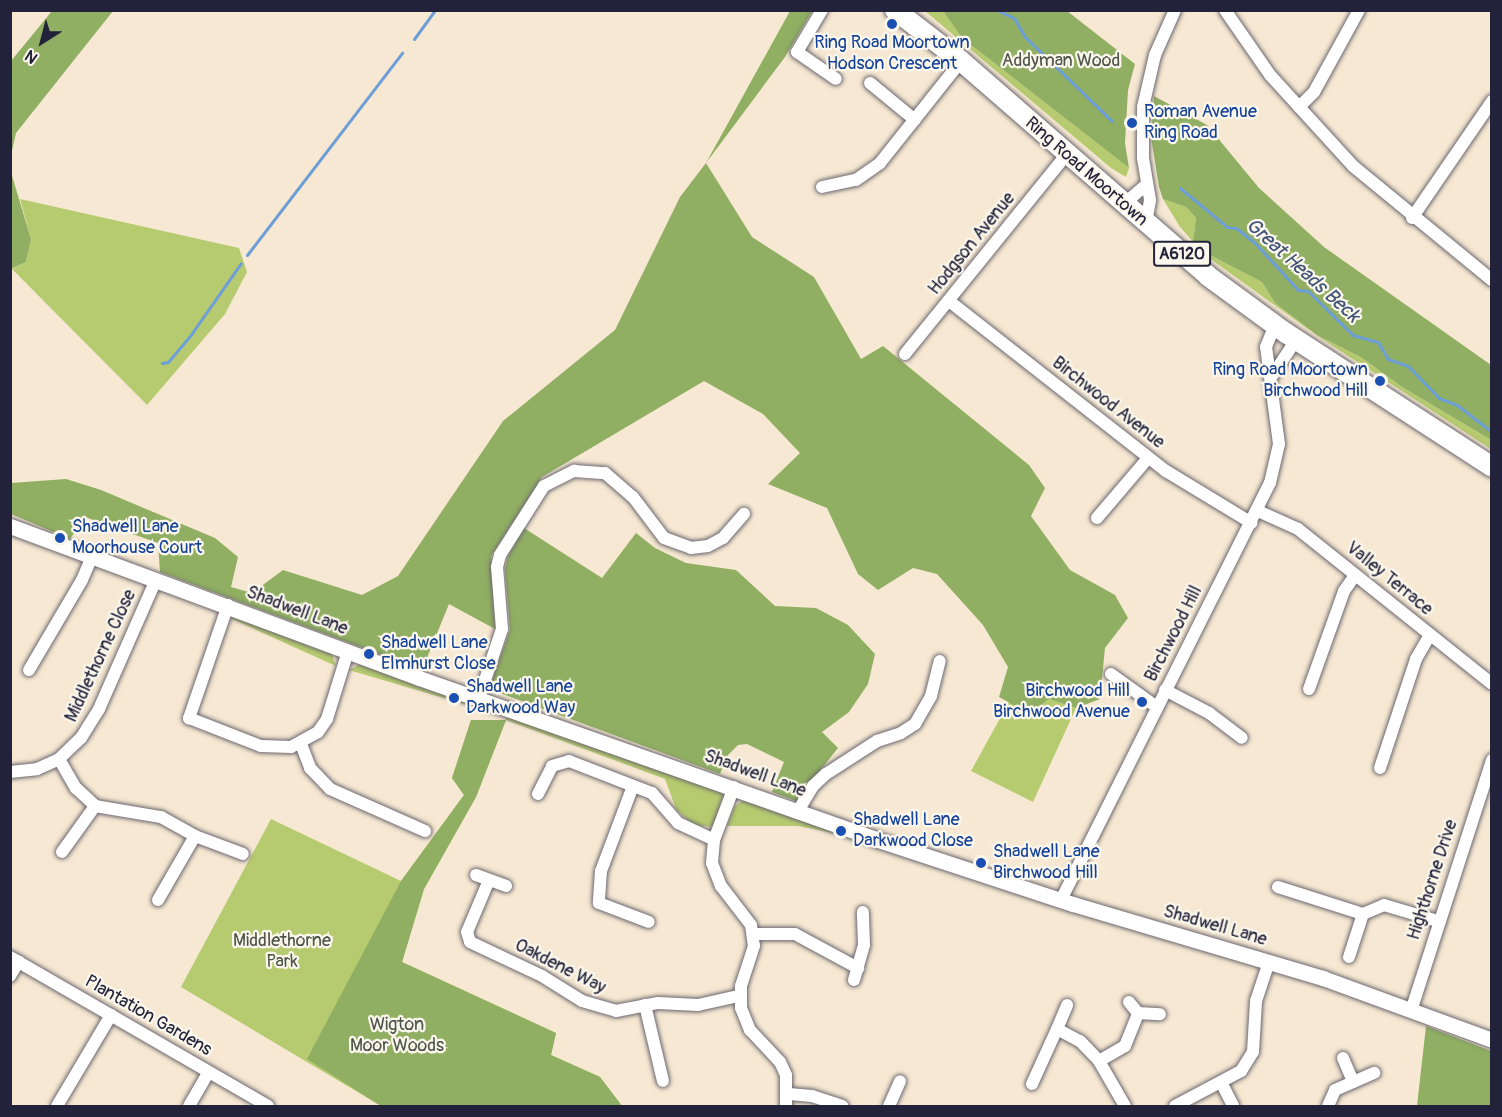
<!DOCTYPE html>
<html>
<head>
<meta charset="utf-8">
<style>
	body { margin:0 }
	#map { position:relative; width:1502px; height:1117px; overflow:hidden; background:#f6e8d2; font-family:Pangolin,sans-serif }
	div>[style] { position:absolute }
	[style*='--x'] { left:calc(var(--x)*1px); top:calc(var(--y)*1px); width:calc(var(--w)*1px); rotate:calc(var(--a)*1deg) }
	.green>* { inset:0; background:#b6cb6f }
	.forest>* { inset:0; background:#90af62 }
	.stream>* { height:3px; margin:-1.5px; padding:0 1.5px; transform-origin:1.5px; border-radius:1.5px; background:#6d9ed7 }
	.roads { filter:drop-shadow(0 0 2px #6c6770) drop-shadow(0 0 2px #6c6770) }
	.minor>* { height:12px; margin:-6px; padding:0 6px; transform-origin:6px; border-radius:6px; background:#fff }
	.tertiary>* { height:15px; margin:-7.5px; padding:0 7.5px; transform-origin:7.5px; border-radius:7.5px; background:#fff }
	.trunk>* { height:20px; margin:-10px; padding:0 10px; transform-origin:10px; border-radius:10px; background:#fff }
	.dots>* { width:16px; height:16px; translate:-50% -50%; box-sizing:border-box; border:3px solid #fbf7ec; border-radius:50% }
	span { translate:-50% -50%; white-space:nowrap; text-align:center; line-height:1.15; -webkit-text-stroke:4.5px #fbf7ec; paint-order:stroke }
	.shield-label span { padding:2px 4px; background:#fbf7ec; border:2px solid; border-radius:4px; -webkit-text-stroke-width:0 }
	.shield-label { font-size:16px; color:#22223b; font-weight:700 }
	.transit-label { font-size:18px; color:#164399 }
	.left { translate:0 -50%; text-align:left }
	.right { translate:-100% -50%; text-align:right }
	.park-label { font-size:18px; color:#4e554b }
	.street-label { font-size:18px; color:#22223b }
	.water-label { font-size:20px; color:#405479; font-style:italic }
	.frame { position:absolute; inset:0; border:12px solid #22223b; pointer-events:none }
	.north { position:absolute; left:12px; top:12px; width:60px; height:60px; -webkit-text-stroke:4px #fbf7ec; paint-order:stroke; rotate:216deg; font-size:16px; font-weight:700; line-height:24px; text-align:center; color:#22223b }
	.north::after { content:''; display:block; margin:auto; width:21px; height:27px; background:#22223b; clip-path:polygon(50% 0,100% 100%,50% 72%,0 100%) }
</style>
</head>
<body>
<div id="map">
	<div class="green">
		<div style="clip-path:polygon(925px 11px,943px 11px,962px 38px,1129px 168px,1126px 177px,1111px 168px)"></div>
		<div style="clip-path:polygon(20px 199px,239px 248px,247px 272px,225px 314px,147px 405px,12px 269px,26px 262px,31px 239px)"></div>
		<div style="clip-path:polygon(1163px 199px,1186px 207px,1196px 218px,1193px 241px,1206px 253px,1262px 282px,1275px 303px,1317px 335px,1362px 358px,1402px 387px,1491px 440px,1491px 449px,1319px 337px,1205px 255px,1180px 227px)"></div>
		<div style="clip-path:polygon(234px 617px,331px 652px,336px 666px,232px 619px)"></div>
		<div style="clip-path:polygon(360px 664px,366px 665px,474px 707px,349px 670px)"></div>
		<div style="clip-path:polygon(1049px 699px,1076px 708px,1033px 802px,971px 771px,1009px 702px,1030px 714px)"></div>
		<div style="clip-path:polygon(508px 715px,720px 791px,723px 796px,713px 827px,693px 825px,676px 809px,665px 779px,506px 720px,476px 797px,424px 889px,402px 962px,556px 1033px,551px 1055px,600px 1077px,622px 1106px,381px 1106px,181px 987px,271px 819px,401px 881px,464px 795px,452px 778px,471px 720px,505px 720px)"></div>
		<div style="clip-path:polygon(745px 799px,848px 836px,798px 826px,727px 826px,735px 806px)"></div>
	</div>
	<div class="forest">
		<div style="clip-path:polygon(52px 11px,113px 11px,16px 133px,11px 155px,11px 61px)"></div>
		<div style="clip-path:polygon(790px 11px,812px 11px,785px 57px,706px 163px,752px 237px,814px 277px,861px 359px,883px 346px,1029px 465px,1045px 488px,1031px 516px,1070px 570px,1115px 595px,1128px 618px,1105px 648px,1100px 699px,1076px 708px,1049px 699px,1030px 714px,999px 697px,1008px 667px,983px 625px,937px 574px,913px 568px,878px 590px,858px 574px,827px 508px,768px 484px,800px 453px,763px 414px,704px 381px,542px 477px,491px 556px,495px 629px,449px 604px,422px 670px,160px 572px,158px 543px,85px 517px,70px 539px,11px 514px,11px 483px,66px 479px,101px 490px,215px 538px,238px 557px,231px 587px,252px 593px,283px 570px,362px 595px,398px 576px,503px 421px,615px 330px,680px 197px,706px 163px)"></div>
		<div style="clip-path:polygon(943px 11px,1067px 11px,1135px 64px,1128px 90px,1125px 143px,1129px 168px,962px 38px)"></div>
		<div style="clip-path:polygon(1154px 96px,1207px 125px,1259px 188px,1324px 247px,1491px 365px,1491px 440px,1402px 387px,1362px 358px,1317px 335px,1275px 303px,1262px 282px,1206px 253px,1193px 241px,1196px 218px,1186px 207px,1163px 199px,1159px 187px,1151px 137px)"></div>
		<div style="clip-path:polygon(10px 169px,31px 239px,26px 262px,11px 269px)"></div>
		<div style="clip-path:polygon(524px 528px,602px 578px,636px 533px,655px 548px,686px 563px,736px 570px,775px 606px,816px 608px,848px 625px,875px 654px,868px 684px,849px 712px,822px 732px,838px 748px,796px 801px,772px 792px,784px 762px,747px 744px,738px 745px,727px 756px,720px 774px,489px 689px,510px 630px,505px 569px,508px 556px)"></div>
		<div style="clip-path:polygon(471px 720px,506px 720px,476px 797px,424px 889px,402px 962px,556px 1033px,551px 1055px,600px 1077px,622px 1106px,381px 1106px,307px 1059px,401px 881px,464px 795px,452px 778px)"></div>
		<div style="clip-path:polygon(1426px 1026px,1491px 1051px,1491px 1106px,1417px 1106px)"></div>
	</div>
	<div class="stream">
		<div style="--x:997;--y:10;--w:19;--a:25"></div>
		<div style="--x:1014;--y:18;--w:22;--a:60"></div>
		<div style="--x:1025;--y:37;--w:121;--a:44"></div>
		<div style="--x:414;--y:39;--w:36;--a:-54"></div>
		<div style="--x:1180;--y:188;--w:61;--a:39.7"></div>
		<div style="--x:1227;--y:227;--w:9;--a:6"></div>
		<div style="--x:1236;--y:228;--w:24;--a:38"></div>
		<div style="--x:1255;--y:243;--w:64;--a:47.5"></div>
		<div style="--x:1298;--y:290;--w:10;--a:6"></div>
		<div style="--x:1308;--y:291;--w:63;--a:44.4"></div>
		<div style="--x:1353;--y:335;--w:26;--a:16"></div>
		<div style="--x:1378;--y:342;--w:20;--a:60"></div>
		<div style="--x:1388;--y:359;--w:21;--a:19"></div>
		<div style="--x:1408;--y:366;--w:45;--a:45.9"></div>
		<div style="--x:1439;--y:398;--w:19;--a:21"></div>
		<div style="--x:1457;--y:405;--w:44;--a:37.6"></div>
		<div style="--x:247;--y:255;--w:255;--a:-52.5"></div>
		<div style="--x:162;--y:363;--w:6;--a:-9"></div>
		<div style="--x:168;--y:362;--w:38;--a:-50"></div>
		<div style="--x:192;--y:333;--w:85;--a:-55"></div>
	</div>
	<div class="roads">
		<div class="minor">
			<div style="--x:822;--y:10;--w:49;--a:120.8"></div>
			<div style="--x:797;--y:52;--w:47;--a:34.7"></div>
			<div style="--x:1225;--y:10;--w:79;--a:55.3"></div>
			<div style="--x:1270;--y:75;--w:123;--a:47.6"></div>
			<div style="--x:1353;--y:166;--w:180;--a:39.4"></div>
			<div style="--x:870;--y:83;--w:58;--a:39.4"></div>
			<div style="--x:1299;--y:107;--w:21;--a:-45"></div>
			<div style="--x:1314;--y:92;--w:94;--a:-61.2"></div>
			<div style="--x:822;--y:187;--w:35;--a:-12"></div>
			<div style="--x:856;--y:180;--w:29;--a:-35"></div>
			<div style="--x:880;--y:163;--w:130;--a:-51.5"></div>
			<div style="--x:1124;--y:204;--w:29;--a:-41"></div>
			<div style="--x:1412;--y:218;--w:142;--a:-55.6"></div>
			<div style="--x:1146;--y:223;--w:23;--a:-80"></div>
			<div style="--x:1150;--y:200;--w:43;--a:-99.5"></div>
			<div style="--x:1143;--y:158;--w:51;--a:-90"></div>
			<div style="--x:1143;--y:107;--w:53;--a:-77"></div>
			<div style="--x:1155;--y:55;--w:49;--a:-66"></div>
			<div style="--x:949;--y:301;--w:276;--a:38.1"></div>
			<div style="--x:1166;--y:471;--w:100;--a:31.2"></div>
			<div style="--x:905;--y:354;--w:256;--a:-51"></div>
			<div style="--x:1272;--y:376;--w:43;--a:-56.3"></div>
			<div style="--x:1258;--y:511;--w:44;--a:24.2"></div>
			<div style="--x:1298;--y:529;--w:248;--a:38.6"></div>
			<div style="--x:1097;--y:518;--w:79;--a:-49.6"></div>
			<div style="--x:228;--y:605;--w:120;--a:109"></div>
			<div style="--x:189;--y:718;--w:77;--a:21.3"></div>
			<div style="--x:261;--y:746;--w:30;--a:2"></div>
			<div style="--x:291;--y:747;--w:31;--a:-29"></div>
			<div style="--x:318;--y:732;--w:16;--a:-55"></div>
			<div style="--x:327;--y:719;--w:71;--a:-72.8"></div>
			<div style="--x:29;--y:670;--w:104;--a:-59.5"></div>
			<div style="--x:82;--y:580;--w:26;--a:-67"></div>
			<div style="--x:1111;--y:674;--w:57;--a:35.7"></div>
			<div style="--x:1309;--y:689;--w:104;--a:-70.3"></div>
			<div style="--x:1344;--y:591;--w:19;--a:-55"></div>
			<div style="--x:1165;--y:690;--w:50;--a:27.6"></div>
			<div style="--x:1209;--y:713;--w:41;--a:37.1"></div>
			<div style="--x:479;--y:698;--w:73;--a:-71.6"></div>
			<div style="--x:502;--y:629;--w:62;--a:-94.6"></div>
			<div style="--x:497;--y:567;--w:12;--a:-76"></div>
			<div style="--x:500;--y:555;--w:82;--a:-57.5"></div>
			<div style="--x:544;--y:486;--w:34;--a:-27"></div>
			<div style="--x:574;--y:471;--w:31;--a:4"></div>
			<div style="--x:605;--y:473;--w:37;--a:41"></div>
			<div style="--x:633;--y:497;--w:51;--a:52.9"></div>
			<div style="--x:664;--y:538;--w:29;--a:20"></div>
			<div style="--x:691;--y:548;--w:17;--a:-7"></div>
			<div style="--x:708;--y:546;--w:17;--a:-28"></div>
			<div style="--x:723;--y:538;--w:32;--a:-49"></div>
			<div style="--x:301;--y:744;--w:26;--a:69"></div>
			<div style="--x:310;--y:768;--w:29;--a:46"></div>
			<div style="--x:330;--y:789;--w:104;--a:23.9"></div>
			<div style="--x:59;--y:759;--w:34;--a:60"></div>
			<div style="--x:76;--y:788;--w:26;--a:43"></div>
			<div style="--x:95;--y:806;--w:67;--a:9.5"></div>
			<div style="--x:161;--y:817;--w:39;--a:29"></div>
			<div style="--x:195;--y:836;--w:51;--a:20.6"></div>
			<div style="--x:1380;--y:768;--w:115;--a:-71.7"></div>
			<div style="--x:1416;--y:659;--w:28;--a:-60"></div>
			<div style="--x:10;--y:772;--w:27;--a:-6"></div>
			<div style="--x:37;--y:769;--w:24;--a:-24"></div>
			<div style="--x:59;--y:759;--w:30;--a:-44"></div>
			<div style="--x:81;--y:738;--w:34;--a:-58"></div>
			<div style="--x:99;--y:709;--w:141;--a:-66.2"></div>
			<div style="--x:633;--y:786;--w:91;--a:110.6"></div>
			<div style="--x:601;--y:871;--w:32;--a:94"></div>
			<div style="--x:599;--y:903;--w:53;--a:20.8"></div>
			<div style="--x:734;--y:787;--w:57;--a:110.7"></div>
			<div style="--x:714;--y:840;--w:23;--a:95"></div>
			<div style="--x:712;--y:863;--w:25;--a:69"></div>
			<div style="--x:721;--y:886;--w:49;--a:52.4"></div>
			<div style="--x:751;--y:925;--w:21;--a:82"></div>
			<div style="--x:754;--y:946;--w:42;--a:108"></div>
			<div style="--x:741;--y:986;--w:22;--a:90"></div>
			<div style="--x:741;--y:1008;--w:24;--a:68"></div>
			<div style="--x:750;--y:1030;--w:44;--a:46.8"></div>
			<div style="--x:780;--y:1062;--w:14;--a:65"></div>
			<div style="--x:786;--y:1075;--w:31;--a:90"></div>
			<div style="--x:538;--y:794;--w:31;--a:-63"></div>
			<div style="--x:552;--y:766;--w:18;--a:-16"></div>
			<div style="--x:569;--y:761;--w:89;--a:21.1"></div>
			<div style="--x:652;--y:793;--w:40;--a:49"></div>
			<div style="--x:678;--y:823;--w:40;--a:25"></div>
			<div style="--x:798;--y:811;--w:29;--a:-59"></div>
			<div style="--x:813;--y:786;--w:18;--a:-43"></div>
			<div style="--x:826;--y:774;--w:61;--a:-32.9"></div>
			<div style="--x:877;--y:741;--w:25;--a:-18"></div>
			<div style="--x:901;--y:733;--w:17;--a:-33"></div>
			<div style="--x:915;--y:724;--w:32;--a:-60"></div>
			<div style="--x:931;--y:696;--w:36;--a:-76"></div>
			<div style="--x:62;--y:852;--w:57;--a:-54.3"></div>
			<div style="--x:476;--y:875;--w:32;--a:20"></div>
			<div style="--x:489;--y:880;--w:56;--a:112.9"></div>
			<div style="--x:467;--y:932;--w:10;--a:73"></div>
			<div style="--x:470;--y:942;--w:80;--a:25.3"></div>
			<div style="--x:542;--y:976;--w:47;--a:32"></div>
			<div style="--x:582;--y:1001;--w:35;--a:16"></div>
			<div style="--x:616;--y:1011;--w:43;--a:-10.8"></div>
			<div style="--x:658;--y:1003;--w:40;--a:2.9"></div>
			<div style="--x:698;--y:1005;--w:42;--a:-12.4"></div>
			<div style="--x:1278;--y:887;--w:89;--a:17.6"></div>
			<div style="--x:158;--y:900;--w:74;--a:-60"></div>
			<div style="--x:1061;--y:900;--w:466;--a:-63.4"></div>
			<div style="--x:1270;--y:483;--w:40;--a:-77"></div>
			<div style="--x:1279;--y:444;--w:98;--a:-97.6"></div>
			<div style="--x:1266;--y:347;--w:24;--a:-68"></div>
			<div style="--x:753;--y:934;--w:42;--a:0"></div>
			<div style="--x:795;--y:934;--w:72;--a:28.4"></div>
			<div style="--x:10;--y:957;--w:298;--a:30"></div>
			<div style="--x:1349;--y:957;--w:45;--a:-72"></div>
			<div style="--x:1363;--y:914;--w:23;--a:-23"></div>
			<div style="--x:1384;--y:905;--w:56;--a:16.5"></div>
			<div style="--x:10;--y:976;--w:17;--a:-59"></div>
			<div style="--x:854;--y:980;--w:36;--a:-74"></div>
			<div style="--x:864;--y:945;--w:33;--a:-92"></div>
			<div style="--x:1129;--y:1002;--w:14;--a:51"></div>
			<div style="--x:645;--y:1005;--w:78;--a:76.7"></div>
			<div style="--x:1411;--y:1011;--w:264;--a:-72.1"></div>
			<div style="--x:1057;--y:1029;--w:26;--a:-67"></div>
			<div style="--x:1343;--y:1058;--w:26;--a:67"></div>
			<div style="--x:1099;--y:1061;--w:30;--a:-30"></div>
			<div style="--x:1125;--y:1046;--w:35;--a:-68"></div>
			<div style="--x:1138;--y:1013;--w:22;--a:3"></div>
			<div style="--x:1032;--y:1084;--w:60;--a:-65.6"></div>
			<div style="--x:1057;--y:1029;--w:26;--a:28"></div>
			<div style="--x:1080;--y:1041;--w:28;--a:46"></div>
			<div style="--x:1099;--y:1061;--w:52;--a:60"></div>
			<div style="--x:1222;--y:1084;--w:25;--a:63"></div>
			<div style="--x:789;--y:1094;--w:23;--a:5"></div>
			<div style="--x:812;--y:1096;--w:32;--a:18"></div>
			<div style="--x:57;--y:1106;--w:106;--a:-59.3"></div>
			<div style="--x:189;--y:1106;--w:39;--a:-60"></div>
			<div style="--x:889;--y:1106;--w:27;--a:-66"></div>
			<div style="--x:1175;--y:1106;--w:75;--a:-27.9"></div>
			<div style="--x:1241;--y:1071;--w:22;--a:-58"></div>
			<div style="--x:1253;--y:1052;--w:51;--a:-86.6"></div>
			<div style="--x:1256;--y:1001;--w:41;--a:-71.6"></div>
			<div style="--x:1328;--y:1106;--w:17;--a:-66"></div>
			<div style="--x:1335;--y:1090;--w:43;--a:-23.6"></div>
		</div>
		<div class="tertiary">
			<div style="--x:10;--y:526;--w:436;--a:20.4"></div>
			<div style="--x:419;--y:678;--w:484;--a:19.4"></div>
			<div style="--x:875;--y:839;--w:208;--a:18.2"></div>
			<div style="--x:1073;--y:904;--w:261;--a:16.5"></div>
			<div style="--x:1323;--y:978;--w:180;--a:20.1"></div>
		</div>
		<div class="trunk">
			<div style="--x:895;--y:10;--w:83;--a:37.7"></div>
			<div style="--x:961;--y:61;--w:327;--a:41"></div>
			<div style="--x:1208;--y:276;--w:97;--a:36.2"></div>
			<div style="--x:1286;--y:333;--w:246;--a:33"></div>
		</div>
	</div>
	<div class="dots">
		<div style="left:892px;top:24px;background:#1a4fb4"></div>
		<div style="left:1132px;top:123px;background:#1a4fb4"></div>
		<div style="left:1380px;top:381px;background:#1a4fb4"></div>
		<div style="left:60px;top:538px;background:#1a4fb4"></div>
		<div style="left:369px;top:654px;background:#1a4fb4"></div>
		<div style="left:454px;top:698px;background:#1a4fb4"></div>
		<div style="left:1142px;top:702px;background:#1a4fb4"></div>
		<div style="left:841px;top:831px;background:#1a4fb4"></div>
		<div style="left:981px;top:863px;background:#1a4fb4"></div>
	</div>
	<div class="shield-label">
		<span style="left:1182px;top:254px">A6120</span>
	</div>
	<div class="transit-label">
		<span style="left:892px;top:54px">Ring Road Moortown<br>Hodson Crescent</span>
		<span class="left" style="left:1144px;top:123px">Roman Avenue<br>Ring Road</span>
		<span class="right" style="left:1368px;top:381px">Ring Road Moortown<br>Birchwood Hill</span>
		<span class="left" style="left:72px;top:538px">Shadwell Lane<br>Moorhouse Court</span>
		<span class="left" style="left:381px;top:654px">Shadwell Lane<br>Elmhurst Close</span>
		<span class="left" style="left:466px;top:698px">Shadwell Lane<br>Darkwood Way</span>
		<span class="right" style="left:1130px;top:702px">Birchwood Hill<br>Birchwood Avenue</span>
		<span class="left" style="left:853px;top:831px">Shadwell Lane<br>Darkwood Close</span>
		<span class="left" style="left:993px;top:863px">Shadwell Lane<br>Birchwood Hill</span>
	</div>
	<div class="park-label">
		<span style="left:1061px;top:61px">Addyman Wood</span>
		<span style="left:282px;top:952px">Middlethorne<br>Park</span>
		<span style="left:397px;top:1036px">Wigton<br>Moor Woods</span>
	</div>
	<div class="street-label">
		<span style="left:1086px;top:172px;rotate:41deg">Ring Road Moortown</span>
		<span style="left:972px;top:244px;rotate:-51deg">Hodgson Avenue</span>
		<span style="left:1108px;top:403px;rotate:38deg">Birchwood Avenue</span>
		<span style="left:1389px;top:579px;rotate:39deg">Valley Terrace</span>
		<span style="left:297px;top:611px;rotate:21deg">Shadwell Lane</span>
		<span style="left:1174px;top:634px;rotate:-63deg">Birchwood Hill</span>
		<span style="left:101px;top:656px;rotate:-65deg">Middlethorne Close</span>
		<span style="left:755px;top:774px;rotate:20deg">Shadwell Lane</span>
		<span style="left:1433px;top:880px;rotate:-72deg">Highthorne Drive</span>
		<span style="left:1215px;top:926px;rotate:16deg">Shadwell Lane</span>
		<span style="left:560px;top:967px;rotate:27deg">Oakdene Way</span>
		<span style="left:148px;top:1016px;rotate:30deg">Plantation Gardens</span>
	</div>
	<div class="water-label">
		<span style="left:1303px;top:270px;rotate:42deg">Great Heads Beck</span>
	</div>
	<div class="frame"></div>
	<div class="north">N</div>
</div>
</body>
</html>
